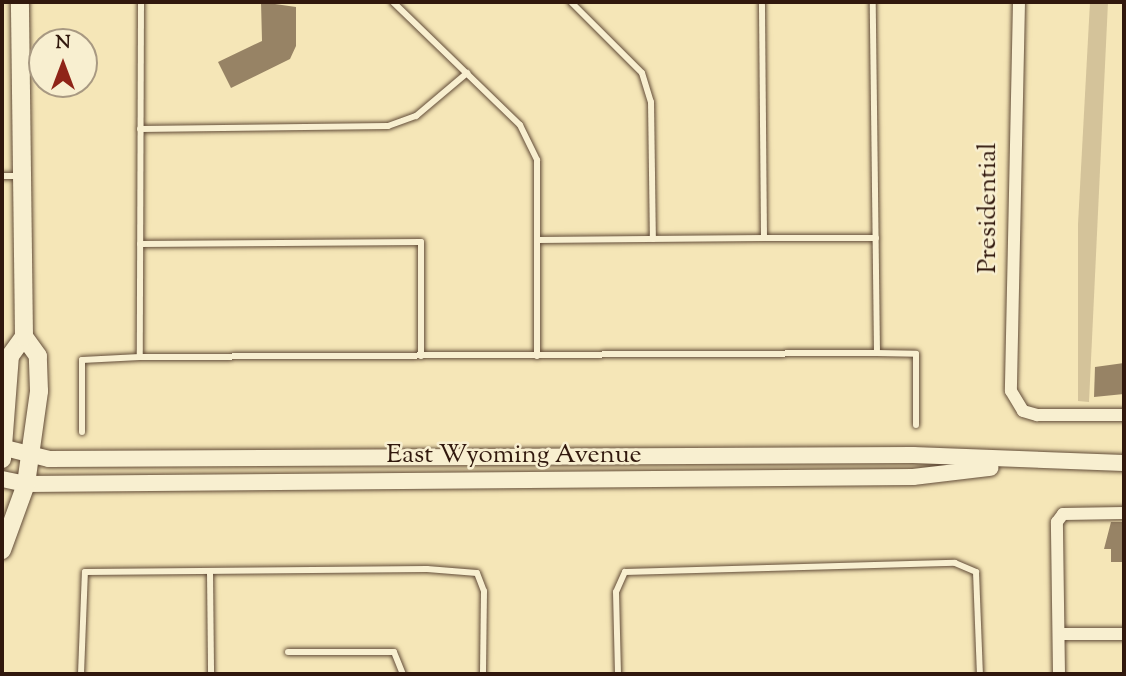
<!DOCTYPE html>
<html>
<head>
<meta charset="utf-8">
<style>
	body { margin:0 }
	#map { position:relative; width:1126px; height:676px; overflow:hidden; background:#f5e6b7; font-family:"Sorts Mill Goudy",serif }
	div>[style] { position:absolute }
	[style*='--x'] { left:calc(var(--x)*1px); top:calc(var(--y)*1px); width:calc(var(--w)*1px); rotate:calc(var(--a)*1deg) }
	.green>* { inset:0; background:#d4c39a }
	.building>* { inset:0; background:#978365 }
	.roads { filter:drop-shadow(0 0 2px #624c38) drop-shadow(0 0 2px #624c38) }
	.service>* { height:6px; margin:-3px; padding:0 3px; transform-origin:3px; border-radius:3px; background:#f8efd0 }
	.minor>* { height:12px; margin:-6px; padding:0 6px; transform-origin:6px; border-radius:6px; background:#f8efd0 }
	.tertiary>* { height:16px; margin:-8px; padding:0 8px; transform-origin:8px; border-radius:8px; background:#f8efd0 }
	.secondary>* { height:18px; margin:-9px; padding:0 9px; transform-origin:9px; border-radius:9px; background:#f8efd0 }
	span { translate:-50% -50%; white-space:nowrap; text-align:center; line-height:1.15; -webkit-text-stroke:5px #f8efd0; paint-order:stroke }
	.street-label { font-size:26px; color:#31180d }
	.frame { position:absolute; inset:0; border:4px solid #31180d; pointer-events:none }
	.north { position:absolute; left:28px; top:28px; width:70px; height:70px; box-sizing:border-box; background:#f8efd0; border:2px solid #a89982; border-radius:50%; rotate:0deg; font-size:19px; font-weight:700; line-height:28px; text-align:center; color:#31180d }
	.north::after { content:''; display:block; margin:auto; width:24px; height:32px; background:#8f2418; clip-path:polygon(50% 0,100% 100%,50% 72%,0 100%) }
</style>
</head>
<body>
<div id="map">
	<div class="green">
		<div style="clip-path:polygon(1090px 2px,1108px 2px,1089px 402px,1078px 401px,1078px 224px)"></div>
	</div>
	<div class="building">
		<div style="clip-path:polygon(261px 2px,296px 7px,296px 46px,290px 59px,231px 88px,218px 62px,262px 41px)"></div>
		<div style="clip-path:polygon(1124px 363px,1124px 394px,1094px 397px,1095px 367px)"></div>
		<div style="clip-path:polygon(1111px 522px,1124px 522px,1124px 562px,1111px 562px,1111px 549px,1104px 549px)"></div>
	</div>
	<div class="roads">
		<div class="service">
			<div style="--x:141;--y:2;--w:355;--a:90.2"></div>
			<div style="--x:140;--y:357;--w:737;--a:-0.31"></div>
			<div style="--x:877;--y:353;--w:351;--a:-90.7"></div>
			<div style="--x:393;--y:2;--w:177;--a:44.1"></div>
			<div style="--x:520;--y:125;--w:39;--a:64"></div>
			<div style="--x:537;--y:160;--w:196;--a:90"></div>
			<div style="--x:571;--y:2;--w:100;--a:45"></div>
			<div style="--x:642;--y:73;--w:30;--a:73"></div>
			<div style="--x:651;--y:102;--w:137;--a:89.2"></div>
			<div style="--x:140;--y:129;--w:248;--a:-0.7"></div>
			<div style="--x:388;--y:126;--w:30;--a:-20"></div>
			<div style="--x:416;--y:116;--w:67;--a:-40.1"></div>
			<div style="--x:2;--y:176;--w:17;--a:0"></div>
			<div style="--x:764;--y:238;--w:112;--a:0"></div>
			<div style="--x:537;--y:240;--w:227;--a:-0.5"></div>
			<div style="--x:764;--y:238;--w:236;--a:-90.5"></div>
			<div style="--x:140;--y:244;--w:281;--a:-0.4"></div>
			<div style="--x:421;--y:242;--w:114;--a:90"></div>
			<div style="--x:877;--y:353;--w:39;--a:1"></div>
			<div style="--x:916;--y:354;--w:71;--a:90"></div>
			<div style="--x:82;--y:432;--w:72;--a:-90"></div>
			<div style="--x:82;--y:360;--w:58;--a:-3"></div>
			<div style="--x:210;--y:572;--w:102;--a:89.4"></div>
			<div style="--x:288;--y:652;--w:106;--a:0"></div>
			<div style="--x:394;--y:652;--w:24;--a:68"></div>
			<div style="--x:81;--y:674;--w:102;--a:-87.8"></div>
			<div style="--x:85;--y:572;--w:342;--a:-0.5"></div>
			<div style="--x:427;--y:569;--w:50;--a:4.6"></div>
			<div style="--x:477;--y:573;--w:19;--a:69"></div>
			<div style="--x:484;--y:591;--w:83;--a:90.7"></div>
			<div style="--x:618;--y:674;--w:82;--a:-91.4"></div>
			<div style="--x:616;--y:592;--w:22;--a:-66"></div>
			<div style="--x:625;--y:572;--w:330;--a:-1.6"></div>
			<div style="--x:955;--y:563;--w:23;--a:23"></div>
			<div style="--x:976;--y:572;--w:102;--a:87.8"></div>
		</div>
		<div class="minor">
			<div style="--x:1019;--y:2;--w:389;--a:91.2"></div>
			<div style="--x:1011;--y:391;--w:23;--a:59"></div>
			<div style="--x:1023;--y:411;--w:15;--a:16"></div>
			<div style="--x:1037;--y:415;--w:87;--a:0"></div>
			<div style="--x:1059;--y:634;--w:65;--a:0"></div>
			<div style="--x:1059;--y:674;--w:152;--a:-90.8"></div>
			<div style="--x:1057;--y:522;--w:10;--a:-53"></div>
			<div style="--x:1063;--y:514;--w:61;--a:-0.9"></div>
		</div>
		<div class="tertiary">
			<div style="--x:5;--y:448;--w:45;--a:14"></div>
			<div style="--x:49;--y:459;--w:864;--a:-0.27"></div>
			<div style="--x:913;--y:455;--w:211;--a:2.2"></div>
			<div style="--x:2;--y:479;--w:25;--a:12"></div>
			<div style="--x:26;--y:484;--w:887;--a:-0.45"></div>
			<div style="--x:913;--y:477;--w:78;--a:-6.7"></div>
		</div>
		<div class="secondary">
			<div style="--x:2;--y:459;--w:103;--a:-85.6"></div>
			<div style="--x:10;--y:356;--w:24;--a:-54"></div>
			<div style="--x:2;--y:550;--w:70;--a:-70"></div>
			<div style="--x:26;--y:484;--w:94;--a:-82"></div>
			<div style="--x:39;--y:391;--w:35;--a:-92"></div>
			<div style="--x:38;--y:356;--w:24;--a:-126"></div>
			<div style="--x:24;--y:337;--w:335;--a:-90.7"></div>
		</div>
	</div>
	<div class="street-label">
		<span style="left:989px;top:208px;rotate:-90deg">Presidential</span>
		<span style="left:514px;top:456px">East Wyoming Avenue</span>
	</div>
	<div class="frame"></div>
	<div class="north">N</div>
</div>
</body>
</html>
